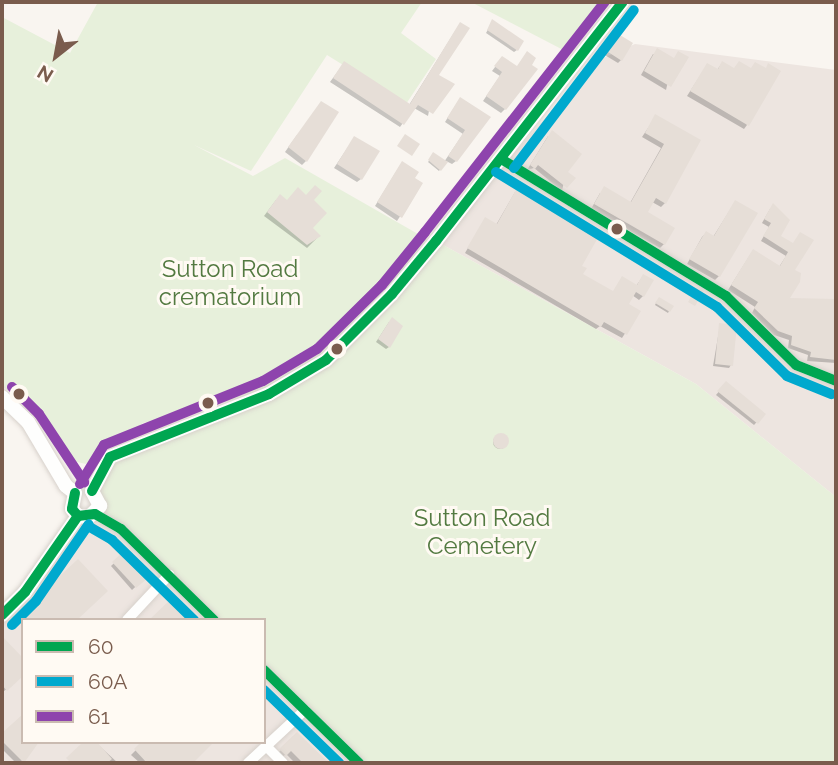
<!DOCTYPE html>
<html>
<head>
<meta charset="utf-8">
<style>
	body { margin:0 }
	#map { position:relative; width:838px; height:765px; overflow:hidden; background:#f9f5f0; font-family:Raleway,sans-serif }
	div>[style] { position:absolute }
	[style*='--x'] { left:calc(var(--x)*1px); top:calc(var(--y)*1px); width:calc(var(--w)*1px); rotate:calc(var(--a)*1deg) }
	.industrial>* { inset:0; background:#ede5e0 }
	.green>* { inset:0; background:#e7f0db }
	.shadow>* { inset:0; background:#0003 }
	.round { border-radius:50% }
	.building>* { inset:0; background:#e6ded7 }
	.roads { filter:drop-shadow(0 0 2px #d7d1cb) drop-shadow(0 0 2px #d7d1cb) }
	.street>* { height:10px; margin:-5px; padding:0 5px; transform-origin:5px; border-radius:5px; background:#fefefd }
	.secondary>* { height:14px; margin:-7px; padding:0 7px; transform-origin:7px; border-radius:7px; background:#fefefd }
	.bus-1>* { height:10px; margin:-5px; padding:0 5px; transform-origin:5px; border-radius:5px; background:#00a651 }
	.bus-2>* { height:10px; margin:-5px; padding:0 5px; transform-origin:5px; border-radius:5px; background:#00a9ce }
	.bus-3>* { height:10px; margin:-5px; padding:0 5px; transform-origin:5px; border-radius:5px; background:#8e44ad }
	.dots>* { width:19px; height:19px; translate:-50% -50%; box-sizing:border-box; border:4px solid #fffaf3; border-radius:50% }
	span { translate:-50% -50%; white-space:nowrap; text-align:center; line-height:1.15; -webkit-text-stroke:6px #fffaf3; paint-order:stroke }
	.park-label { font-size:24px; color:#537a41 }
	.frame { position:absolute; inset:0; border:4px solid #7a5c4d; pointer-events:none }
	.legend { position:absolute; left:21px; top:618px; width:245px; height:126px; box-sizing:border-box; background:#fffaf3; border:2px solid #cabbb1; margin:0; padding:9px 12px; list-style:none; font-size:21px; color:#7a5c4d }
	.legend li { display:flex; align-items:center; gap:14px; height:35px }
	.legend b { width:35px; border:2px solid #cabbb1 }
	.north { position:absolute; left:21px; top:21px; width:70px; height:70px; -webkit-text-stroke:5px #fffaf3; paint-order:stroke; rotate:211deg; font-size:19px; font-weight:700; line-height:28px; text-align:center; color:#7a5c4d }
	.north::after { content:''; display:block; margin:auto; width:24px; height:32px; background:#7a5c4d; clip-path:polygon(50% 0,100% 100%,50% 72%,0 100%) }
</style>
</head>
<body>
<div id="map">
	<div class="industrial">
		<div style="clip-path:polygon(635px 44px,836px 70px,836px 497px,696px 384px,436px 241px,596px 61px)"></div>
		<div style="clip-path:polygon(74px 522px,115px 525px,210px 620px,23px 620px,23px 742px,264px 742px,264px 673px,356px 763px,2px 763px,2px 627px)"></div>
	</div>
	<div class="green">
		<div style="clip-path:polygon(98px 2px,422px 2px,401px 33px,436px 59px,406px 104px,327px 55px,251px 171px,194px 145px,253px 176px,285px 158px,432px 242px,321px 355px,263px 392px,143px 423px,86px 464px,64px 459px,27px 405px,2px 386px,2px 17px,70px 53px)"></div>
		<div style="clip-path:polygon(471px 2px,606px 2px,571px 54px)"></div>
		<div style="clip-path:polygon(436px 241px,696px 384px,836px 497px,836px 763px,359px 763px,264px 670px,264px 620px,214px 620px,169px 575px,95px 514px,92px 491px,110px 457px,269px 394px,326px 360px)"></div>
	</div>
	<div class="shadow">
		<div style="clip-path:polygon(492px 22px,517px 50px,514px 52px,486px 33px)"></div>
		<div style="clip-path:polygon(457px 28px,436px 75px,428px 116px,414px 108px,400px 127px,330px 82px,341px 67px,409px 105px)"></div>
		<div style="clip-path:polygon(611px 42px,621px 60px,618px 63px,603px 54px)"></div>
		<div style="clip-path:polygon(653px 54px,673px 60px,666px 90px,641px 75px)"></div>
		<div style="clip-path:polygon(502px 58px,505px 109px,501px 113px,483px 101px,500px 76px,492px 71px)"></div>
		<div style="clip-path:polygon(722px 63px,747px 125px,744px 129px,687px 96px,707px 65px,717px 70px)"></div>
		<div style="clip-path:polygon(457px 103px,488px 117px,456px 161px,452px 164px,446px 161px,439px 171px,428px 162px,434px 155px,444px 162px,463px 134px,445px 122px)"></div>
		<div style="clip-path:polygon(656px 116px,699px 140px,665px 203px,661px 207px,652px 202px,646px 213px,664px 244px,660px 248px,591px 209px,600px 193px,630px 203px,661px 148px,642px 137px)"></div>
		<div style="clip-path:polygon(297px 135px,306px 161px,302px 165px,285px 152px)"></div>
		<div style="clip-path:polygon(548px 136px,566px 172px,562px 191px,534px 168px,527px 170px)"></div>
		<div style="clip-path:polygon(354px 138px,361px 179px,357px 182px,334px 168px)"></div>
		<div style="clip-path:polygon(399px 167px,421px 184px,397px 221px,375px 206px)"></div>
		<div style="clip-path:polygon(515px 192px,579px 266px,581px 275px,612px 292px,636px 286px,643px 276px,643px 296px,639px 300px,632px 295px,626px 305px,639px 312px,622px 338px,600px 326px,596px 329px,465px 253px,485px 219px,496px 225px)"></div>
		<div style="clip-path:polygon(276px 200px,312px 200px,310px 228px,319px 236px,307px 248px,264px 216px)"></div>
		<div style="clip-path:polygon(735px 202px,719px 276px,715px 280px,687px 264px,702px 237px,706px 233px,713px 237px)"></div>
		<div style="clip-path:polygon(770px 209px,779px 236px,793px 244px,787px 300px,836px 301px,836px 363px,807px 361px,808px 355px,788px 348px,789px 340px,774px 335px,752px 313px,755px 307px,728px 290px,750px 255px,779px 267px,786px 256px,761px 241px,769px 227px,762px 223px)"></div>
		<div style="clip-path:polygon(657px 301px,669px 311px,668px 313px,655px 305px)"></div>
		<div style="clip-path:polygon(389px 322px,389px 347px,386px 349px,376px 342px)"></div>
		<div style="clip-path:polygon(720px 325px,731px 365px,729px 368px,713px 366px)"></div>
		<div style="clip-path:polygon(726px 383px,764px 414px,754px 425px,716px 395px)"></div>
		<div class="round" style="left:493px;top:435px;width:14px;height:14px"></div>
		<div style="clip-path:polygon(124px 554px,146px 577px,132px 590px,111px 566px)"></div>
		<div style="clip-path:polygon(78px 561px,75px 620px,23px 620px,23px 624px,17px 618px)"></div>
		<div style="clip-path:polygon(2px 639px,23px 661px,23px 674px,2px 693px)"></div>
		<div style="clip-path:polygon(23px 716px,26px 759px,16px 763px,2px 749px,2px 736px)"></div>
		<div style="clip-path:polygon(297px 734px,326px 763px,295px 763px,286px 754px,281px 758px,277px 754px)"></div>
		<div style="clip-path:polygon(86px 742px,95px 742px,118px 763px,67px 763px)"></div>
		<div style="clip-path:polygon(144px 742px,212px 742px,190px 763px,140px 763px,131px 755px)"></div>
	</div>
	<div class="building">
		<div style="clip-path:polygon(492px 19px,524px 41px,518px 51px,487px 30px)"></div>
		<div style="clip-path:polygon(460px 22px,470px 28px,439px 75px,455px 84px,433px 114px,418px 105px,404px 125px,333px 78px,344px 61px,410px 104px)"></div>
		<div style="clip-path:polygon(620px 35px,633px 43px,622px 61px,605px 50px,613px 37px,617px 40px)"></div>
		<div style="clip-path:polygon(657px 48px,674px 58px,678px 51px,689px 57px,671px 87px,644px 71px)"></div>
		<div style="clip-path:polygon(527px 51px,536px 58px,532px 65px,538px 69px,506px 110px,486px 96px,502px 72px,494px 66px,502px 56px,517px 66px)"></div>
		<div style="clip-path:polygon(722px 61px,734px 68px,739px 61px,751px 68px,755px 62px,766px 68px,768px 63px,781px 71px,749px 126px,690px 91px,707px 63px,718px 69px)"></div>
		<div style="clip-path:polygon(460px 97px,491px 117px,457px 162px,448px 156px,465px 130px,447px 118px)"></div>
		<div style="clip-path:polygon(321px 101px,339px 112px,307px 162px,288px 147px)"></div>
		<div style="clip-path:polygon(655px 114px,701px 140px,666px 204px,656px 198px,648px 212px,675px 228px,665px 245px,594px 204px,604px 186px,631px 202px,664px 144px,645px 133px)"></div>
		<div style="clip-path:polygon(552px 130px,582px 154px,568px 172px,576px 178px,567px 188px,538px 165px,535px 169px,530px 165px)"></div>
		<div style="clip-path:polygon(405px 134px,420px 144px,412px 156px,397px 146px)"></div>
		<div style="clip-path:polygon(354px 136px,380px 151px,362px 180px,337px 164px)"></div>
		<div style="clip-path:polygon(433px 152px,448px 162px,441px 171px,428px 160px)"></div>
		<div style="clip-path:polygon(402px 161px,419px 172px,415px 178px,423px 183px,402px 218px,377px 202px)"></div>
		<div style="clip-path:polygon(315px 185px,322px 191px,314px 200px,327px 213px,313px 228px,321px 236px,307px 245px,267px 212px,280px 194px,287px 200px,298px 187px,306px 195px)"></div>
		<div style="clip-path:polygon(518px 186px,600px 234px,582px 266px,587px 268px,583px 274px,613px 291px,622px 276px,637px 285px,643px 274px,654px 280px,644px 297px,636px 292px,629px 304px,641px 311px,627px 335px,604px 322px,601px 327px,467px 248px,485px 217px,497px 224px)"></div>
		<div style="clip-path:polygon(735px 200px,758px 213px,720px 277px,689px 259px,706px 231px,714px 236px)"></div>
		<div style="clip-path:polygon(773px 203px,790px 220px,781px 236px,793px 243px,800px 232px,814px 240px,795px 270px,801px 273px,800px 282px,790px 298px,836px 299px,836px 360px,810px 357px,811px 352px,791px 345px,792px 336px,778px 331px,754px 308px,758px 302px,731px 285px,753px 249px,780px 266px,788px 252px,763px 236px,771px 223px,764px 219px)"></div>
		<div style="clip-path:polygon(697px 287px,704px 291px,695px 306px,688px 302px)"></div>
		<div style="clip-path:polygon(659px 297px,674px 306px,670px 312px,655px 303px)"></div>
		<div style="clip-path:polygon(392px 317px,403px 326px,390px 348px,378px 339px)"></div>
		<div style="clip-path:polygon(719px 323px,737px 325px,733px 366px,715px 364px)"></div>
		<div style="clip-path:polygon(726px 381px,766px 414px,758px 424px,717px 391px)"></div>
		<div class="round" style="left:493px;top:433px;width:16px;height:16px"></div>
		<div style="clip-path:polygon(124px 551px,148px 578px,136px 588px,112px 562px)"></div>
		<div style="clip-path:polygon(78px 559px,108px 591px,77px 620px,26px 620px,20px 613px)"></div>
		<div style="clip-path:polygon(171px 599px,191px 620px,149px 620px)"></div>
		<div style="clip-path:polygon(2px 636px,23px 658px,23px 676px,7px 691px,2px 685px)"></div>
		<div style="clip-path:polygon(23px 714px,23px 742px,39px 742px,24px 763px,2px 741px,2px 733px)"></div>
		<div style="clip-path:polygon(297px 732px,329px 763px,303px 763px,291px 751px,286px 756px,279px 749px)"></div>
		<div style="clip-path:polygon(83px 742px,97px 742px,112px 759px,107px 763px,71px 763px,66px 758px)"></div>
		<div style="clip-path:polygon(141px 742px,214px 742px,193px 763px,147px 763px,134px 749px)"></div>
	</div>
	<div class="roads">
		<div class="street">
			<div style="--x:503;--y:160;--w:261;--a:31.4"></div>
			<div style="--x:726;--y:296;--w:98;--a:44.6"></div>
			<div style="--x:796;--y:365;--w:43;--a:21.8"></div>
			<div style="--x:95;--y:514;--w:30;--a:30"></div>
			<div style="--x:121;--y:529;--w:130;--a:44.4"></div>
			<div style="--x:127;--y:620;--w:62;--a:-47"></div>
			<div style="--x:264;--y:670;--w:133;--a:44.4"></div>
			<div style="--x:266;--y:746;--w:24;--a:45"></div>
			<div style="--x:248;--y:763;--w:78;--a:-42.9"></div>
		</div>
		<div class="secondary">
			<div style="--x:2;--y:397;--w:36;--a:44"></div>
			<div style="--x:28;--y:422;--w:74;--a:59.3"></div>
			<div style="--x:66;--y:486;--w:11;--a:38"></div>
			<div style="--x:92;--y:491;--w:38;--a:-62"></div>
			<div style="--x:110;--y:457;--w:171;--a:-21.6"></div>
			<div style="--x:269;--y:394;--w:66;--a:-30.8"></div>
			<div style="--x:326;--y:360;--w:93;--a:-45"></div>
			<div style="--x:392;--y:294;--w:69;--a:-50.3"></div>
			<div style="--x:436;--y:241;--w:303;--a:-52"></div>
			<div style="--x:75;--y:493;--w:16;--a:101"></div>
			<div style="--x:72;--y:509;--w:9;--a:49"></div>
			<div style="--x:78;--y:516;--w:11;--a:5"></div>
			<div style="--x:89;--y:517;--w:16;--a:-45"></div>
			<div style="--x:100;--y:506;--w:17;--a:-118"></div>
			<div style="--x:2;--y:615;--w:33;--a:-45"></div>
			<div style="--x:25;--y:592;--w:93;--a:-55.1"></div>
		</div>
	</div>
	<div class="bus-1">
		<div style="--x:503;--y:160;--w:261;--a:31.4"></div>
		<div style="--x:726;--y:296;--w:98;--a:44.6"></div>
		<div style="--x:796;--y:365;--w:43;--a:21.8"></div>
		<div style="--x:92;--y:491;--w:38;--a:-62"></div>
		<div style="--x:110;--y:457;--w:171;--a:-21.6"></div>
		<div style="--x:269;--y:394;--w:66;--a:-30.8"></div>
		<div style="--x:326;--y:360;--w:93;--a:-45"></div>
		<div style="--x:392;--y:294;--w:69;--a:-50.3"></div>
		<div style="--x:436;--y:241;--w:303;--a:-52"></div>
		<div style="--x:75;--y:493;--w:16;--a:101"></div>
		<div style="--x:72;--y:509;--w:9;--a:49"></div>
		<div style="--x:78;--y:516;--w:17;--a:-7"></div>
		<div style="--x:95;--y:514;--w:30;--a:30"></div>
		<div style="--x:121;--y:529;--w:130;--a:44.4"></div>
		<div style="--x:2;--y:615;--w:33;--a:-45"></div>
		<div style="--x:25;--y:592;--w:93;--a:-55.1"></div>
		<div style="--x:264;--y:670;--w:133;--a:44.4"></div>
	</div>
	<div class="bus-2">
		<div style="--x:514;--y:168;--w:198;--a:-52.8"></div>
		<div style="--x:496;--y:172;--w:259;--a:31.4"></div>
		<div style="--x:717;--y:307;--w:98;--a:44.6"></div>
		<div style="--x:787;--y:376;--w:48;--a:22.2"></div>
		<div style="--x:88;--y:526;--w:28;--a:30"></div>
		<div style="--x:112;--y:540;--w:115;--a:44.3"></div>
		<div style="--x:12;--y:625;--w:34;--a:-45"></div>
		<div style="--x:36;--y:601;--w:93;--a:-55.5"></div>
		<div style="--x:264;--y:690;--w:105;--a:44.2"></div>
	</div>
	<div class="bus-3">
		<div style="--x:12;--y:387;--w:38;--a:45"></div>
		<div style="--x:39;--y:414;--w:82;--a:56.5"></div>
		<div style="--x:80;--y:484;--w:46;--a:-58.4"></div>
		<div style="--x:104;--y:445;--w:171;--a:-21.9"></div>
		<div style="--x:263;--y:381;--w:63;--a:-30.7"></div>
		<div style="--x:317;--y:349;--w:91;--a:-44.6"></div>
		<div style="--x:382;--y:285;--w:68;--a:-50.9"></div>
		<div style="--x:425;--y:232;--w:292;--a:-52"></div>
	</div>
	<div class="dots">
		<div style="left:617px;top:229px;background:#7a5c4d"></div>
		<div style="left:337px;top:349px;background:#7a5c4d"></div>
		<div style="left:19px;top:394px;background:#7a5c4d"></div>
		<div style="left:208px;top:403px;background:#7a5c4d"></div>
	</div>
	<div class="park-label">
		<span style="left:230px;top:283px">Sutton Road<br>crematorium</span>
		<span style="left:482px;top:532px">Sutton Road<br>Cemetery</span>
	</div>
	<div class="frame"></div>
	<ul class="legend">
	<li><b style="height:9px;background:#00a651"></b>60</li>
	<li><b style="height:9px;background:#00a9ce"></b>60A</li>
	<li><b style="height:9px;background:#8e44ad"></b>61</li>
	</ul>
	<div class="north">N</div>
</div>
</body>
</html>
